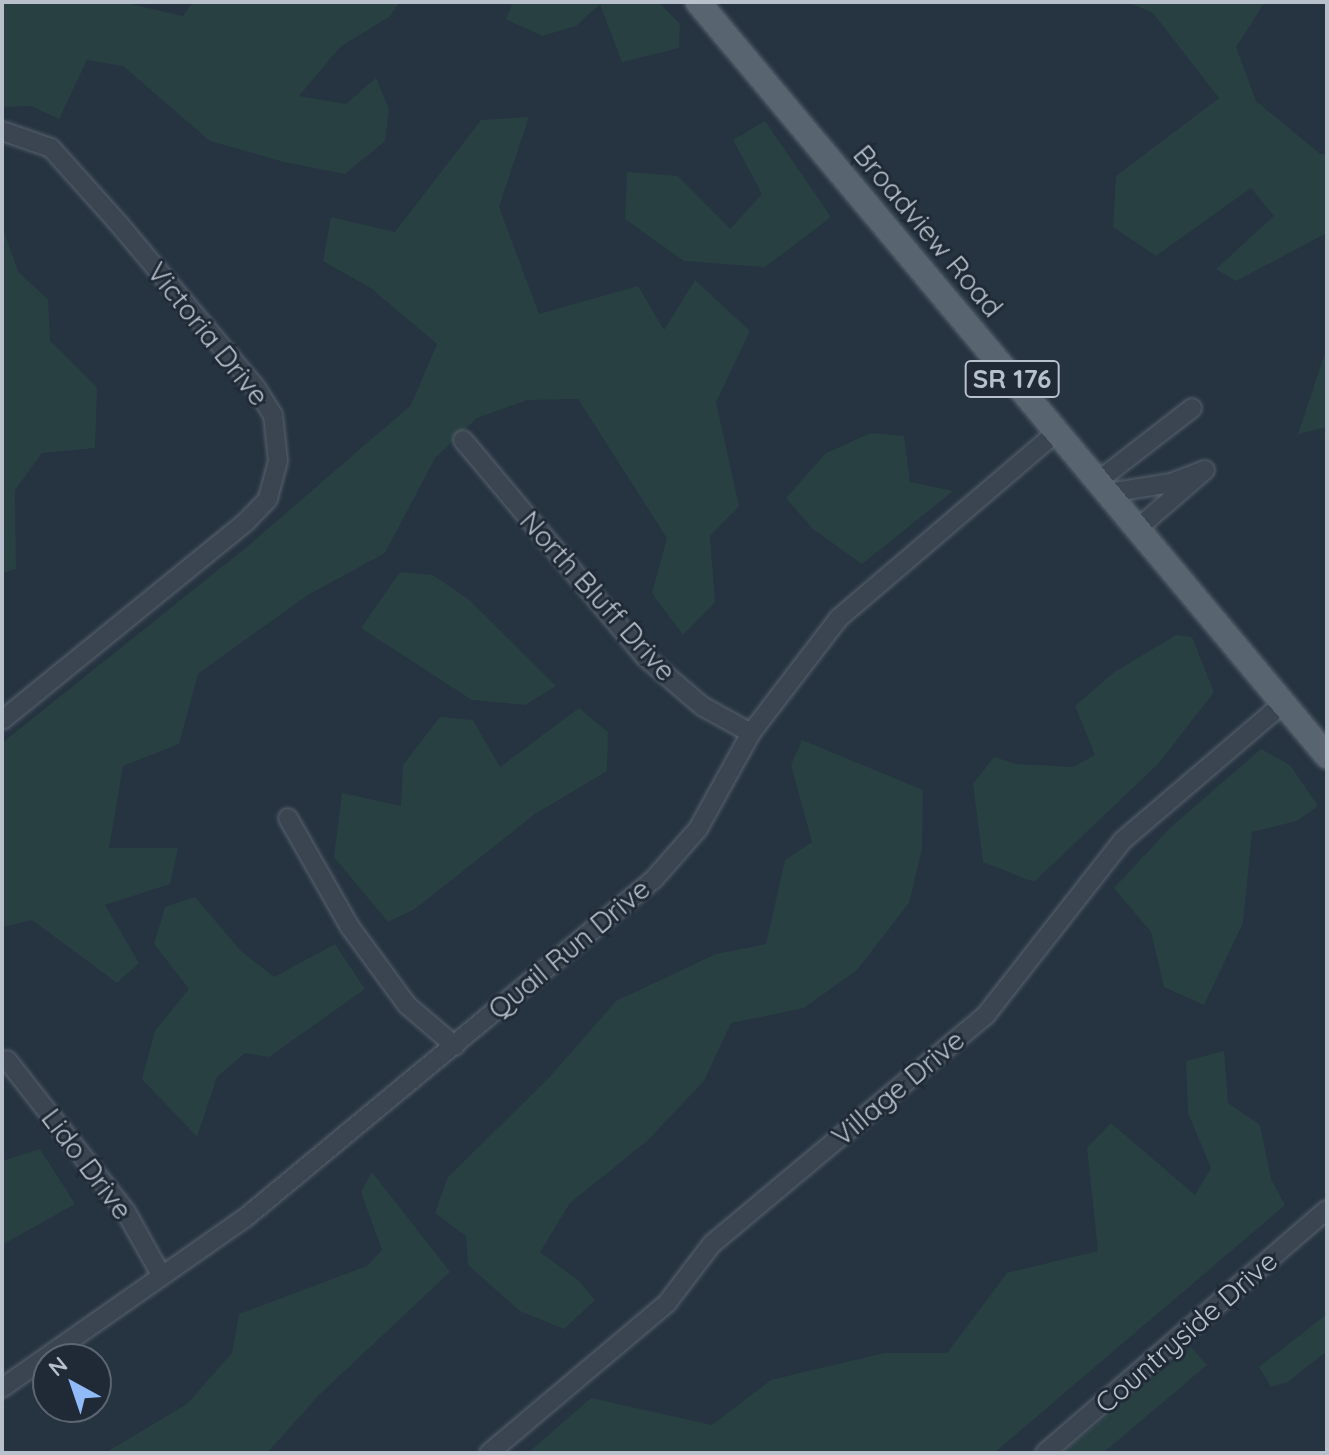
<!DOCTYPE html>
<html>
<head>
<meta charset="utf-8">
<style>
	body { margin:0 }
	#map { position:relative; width:1329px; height:1455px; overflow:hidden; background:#263341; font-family:Quicksand,sans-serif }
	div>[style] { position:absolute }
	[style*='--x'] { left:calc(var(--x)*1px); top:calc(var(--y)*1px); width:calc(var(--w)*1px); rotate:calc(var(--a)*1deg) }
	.green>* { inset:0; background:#284042 }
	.roads { filter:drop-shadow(0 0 2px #58636e) drop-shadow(0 0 2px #58636e) }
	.minor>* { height:18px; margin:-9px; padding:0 9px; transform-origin:9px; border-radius:9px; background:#3b4551 }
	.major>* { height:24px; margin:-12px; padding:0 12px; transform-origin:12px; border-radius:12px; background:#596471 }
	span { translate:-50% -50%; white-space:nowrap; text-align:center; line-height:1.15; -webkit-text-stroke:6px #1f2a36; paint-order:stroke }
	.shield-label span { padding:2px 6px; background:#1f2a36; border:2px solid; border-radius:6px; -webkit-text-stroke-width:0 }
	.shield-label { font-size:26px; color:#b7c0cb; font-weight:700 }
	.street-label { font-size:28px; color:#b7c0cb }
	.frame { position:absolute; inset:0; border:4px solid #b7c0cb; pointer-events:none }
	.north { position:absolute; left:32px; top:1343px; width:80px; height:80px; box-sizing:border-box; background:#1f2a36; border:2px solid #5c6672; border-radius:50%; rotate:320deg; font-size:22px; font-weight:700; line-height:32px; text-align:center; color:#b7c0cb }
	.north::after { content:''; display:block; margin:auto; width:28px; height:36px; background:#90bbf8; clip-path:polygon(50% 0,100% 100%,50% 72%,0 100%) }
</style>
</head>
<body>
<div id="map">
	<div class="green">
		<div style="clip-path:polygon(2px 2px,122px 2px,183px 16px,193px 2px,400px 2px,389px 17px,340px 47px,299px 96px,346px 104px,376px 78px,389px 109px,385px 141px,345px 174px,284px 162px,210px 141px,123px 66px,87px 60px,59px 119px,31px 106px,2px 107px)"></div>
		<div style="clip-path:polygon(513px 2px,659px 2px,680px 24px,679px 48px,622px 62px,600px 4px,576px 26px,542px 36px,506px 19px)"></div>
		<div style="clip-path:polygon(1127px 2px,1265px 2px,1236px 47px,1256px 101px,1320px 154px,1327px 154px,1327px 233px,1236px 281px,1216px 269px,1274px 216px,1251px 188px,1156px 256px,1113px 227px,1116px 176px,1219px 98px,1153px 13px)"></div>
		<div style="clip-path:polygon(529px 117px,499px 207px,539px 314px,638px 286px,664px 330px,695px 280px,750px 331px,716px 402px,739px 506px,710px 536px,715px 602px,683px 635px,652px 593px,667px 538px,578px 399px,527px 400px,477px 418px,435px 458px,385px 553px,306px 596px,198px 674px,179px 744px,123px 766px,109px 848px,178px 848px,170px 884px,105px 905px,139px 963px,117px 983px,32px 920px,2px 927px,2px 743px,248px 546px,411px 405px,437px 344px,372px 289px,323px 261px,331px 217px,395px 232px,481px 120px)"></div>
		<div style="clip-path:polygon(765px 121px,831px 217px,765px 267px,684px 261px,625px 219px,627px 172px,678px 176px,730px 229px,762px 194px,733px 140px)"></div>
		<div style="clip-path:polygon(2px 226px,18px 271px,48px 300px,50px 341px,97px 388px,95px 448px,42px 453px,15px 490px,16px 569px,2px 573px)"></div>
		<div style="clip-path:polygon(1327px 347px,1327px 427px,1298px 434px)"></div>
		<div style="clip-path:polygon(871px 433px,904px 436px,910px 482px,953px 491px,862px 564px,813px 529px,786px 498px,826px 453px)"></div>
		<div style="clip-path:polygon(400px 572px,433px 575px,468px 599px,556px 686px,525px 705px,472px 700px,361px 628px)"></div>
		<div style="clip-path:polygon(1176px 635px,1192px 637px,1214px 692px,1158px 764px,1034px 882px,983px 862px,973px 784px,994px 757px,1016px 764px,1073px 767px,1095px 755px,1075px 706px,1113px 673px)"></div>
		<div style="clip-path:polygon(579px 708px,608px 732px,607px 771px,535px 814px,415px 909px,388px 922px,334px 857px,342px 793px,401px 806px,403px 765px,440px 717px,473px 720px,500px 767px)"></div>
		<div style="clip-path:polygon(802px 740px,923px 790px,922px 849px,909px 903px,857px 970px,804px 1008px,731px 1023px,704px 1081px,647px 1141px,570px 1203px,540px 1252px,579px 1281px,595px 1300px,564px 1329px,520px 1311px,468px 1265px,466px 1236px,435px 1213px,448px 1177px,548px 1079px,616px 1001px,716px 954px,766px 944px,785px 860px,812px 842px,791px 765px)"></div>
		<div style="clip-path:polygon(1261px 749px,1290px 765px,1318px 806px,1297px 821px,1252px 832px,1243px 923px,1204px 1005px,1164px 987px,1151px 932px,1114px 888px,1170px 828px)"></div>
		<div style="clip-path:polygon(195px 897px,241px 951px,274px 977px,335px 944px,365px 989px,269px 1057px,245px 1053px,217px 1077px,197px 1137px,142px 1079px,155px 1031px,189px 989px,154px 944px,165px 907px)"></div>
		<div style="clip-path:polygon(1224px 1051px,1228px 1103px,1260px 1125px,1271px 1179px,1285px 1205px,994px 1453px,528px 1453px,591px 1398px,712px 1425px,771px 1380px,884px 1353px,947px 1353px,1007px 1273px,1098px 1251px,1087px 1148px,1111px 1123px,1195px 1195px,1211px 1168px,1188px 1113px,1186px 1061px)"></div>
		<div style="clip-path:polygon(40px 1149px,75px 1204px,2px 1245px,2px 1161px)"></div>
		<div style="clip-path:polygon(372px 1172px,450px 1272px,319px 1395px,267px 1453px,105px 1453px,187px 1404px,232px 1353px,239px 1314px,367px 1266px,382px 1250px,361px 1192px)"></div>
		<div style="clip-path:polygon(1327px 1314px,1327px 1351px,1288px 1382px,1271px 1387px,1259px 1367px)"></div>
		<div style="clip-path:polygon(1191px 1347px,1207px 1365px,1103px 1453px,1062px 1453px)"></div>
	</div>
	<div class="roads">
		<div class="minor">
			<div style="--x:2;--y:131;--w:52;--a:19.1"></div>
			<div style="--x:51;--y:148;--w:102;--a:48.2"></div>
			<div style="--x:119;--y:224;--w:214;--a:50.1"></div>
			<div style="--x:256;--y:388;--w:32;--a:58"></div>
			<div style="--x:273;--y:415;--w:46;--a:83.8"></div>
			<div style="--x:278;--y:461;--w:39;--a:105"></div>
			<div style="--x:268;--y:499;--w:32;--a:134"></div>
			<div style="--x:246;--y:522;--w:314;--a:140.9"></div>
			<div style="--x:463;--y:440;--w:283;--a:50"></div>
			<div style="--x:645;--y:657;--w:75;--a:40.7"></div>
			<div style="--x:702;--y:706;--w:56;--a:28.9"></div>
			<div style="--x:1098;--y:481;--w:119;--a:-37.8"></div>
			<div style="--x:1108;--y:493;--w:64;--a:-9"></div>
			<div style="--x:1171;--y:483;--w:36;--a:-21"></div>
			<div style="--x:1205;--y:470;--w:89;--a:139.1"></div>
			<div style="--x:288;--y:818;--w:125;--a:60.4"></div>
			<div style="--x:350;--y:927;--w:97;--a:53.8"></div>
			<div style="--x:407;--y:1005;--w:63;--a:40.5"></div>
			<div style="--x:7;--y:1060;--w:193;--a:51.9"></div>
			<div style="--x:126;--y:1212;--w:70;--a:60.9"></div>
			<div style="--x:2;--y:1388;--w:297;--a:-35"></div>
			<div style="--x:245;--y:1218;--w:531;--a:-39.65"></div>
			<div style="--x:654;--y:879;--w:67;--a:-48.7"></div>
			<div style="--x:698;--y:829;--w:110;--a:-61.1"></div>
			<div style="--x:751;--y:733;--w:145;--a:-52.6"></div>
			<div style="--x:839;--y:618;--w:287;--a:-40.5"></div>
			<div style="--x:489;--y:1453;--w:233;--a:-40.1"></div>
			<div style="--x:667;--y:1303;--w:74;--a:-52.7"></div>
			<div style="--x:712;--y:1244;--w:356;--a:-39.9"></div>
			<div style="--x:985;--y:1016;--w:222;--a:-51.9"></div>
			<div style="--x:1122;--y:841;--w:214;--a:-40.5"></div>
			<div style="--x:1045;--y:1453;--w:372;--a:-40.8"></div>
		</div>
		<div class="major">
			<div style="--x:698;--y:2;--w:982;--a:50.16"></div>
		</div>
	</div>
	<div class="shield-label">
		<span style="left:1012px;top:379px">SR 176</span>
	</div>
	<div class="street-label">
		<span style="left:928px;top:231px;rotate:50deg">Broadview Road</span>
		<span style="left:208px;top:334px;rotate:51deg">Victoria Drive</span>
		<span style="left:598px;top:596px;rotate:48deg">North Bluff Drive</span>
		<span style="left:569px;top:949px;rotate:-40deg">Quail Run Drive</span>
		<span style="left:898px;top:1088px;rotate:-40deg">Village Drive</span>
		<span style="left:87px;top:1164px;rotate:53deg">Lido Drive</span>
		<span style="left:1186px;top:1332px;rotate:-41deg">Countryside Drive</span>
	</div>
	<div class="frame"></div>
	<div class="north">N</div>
</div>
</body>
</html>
